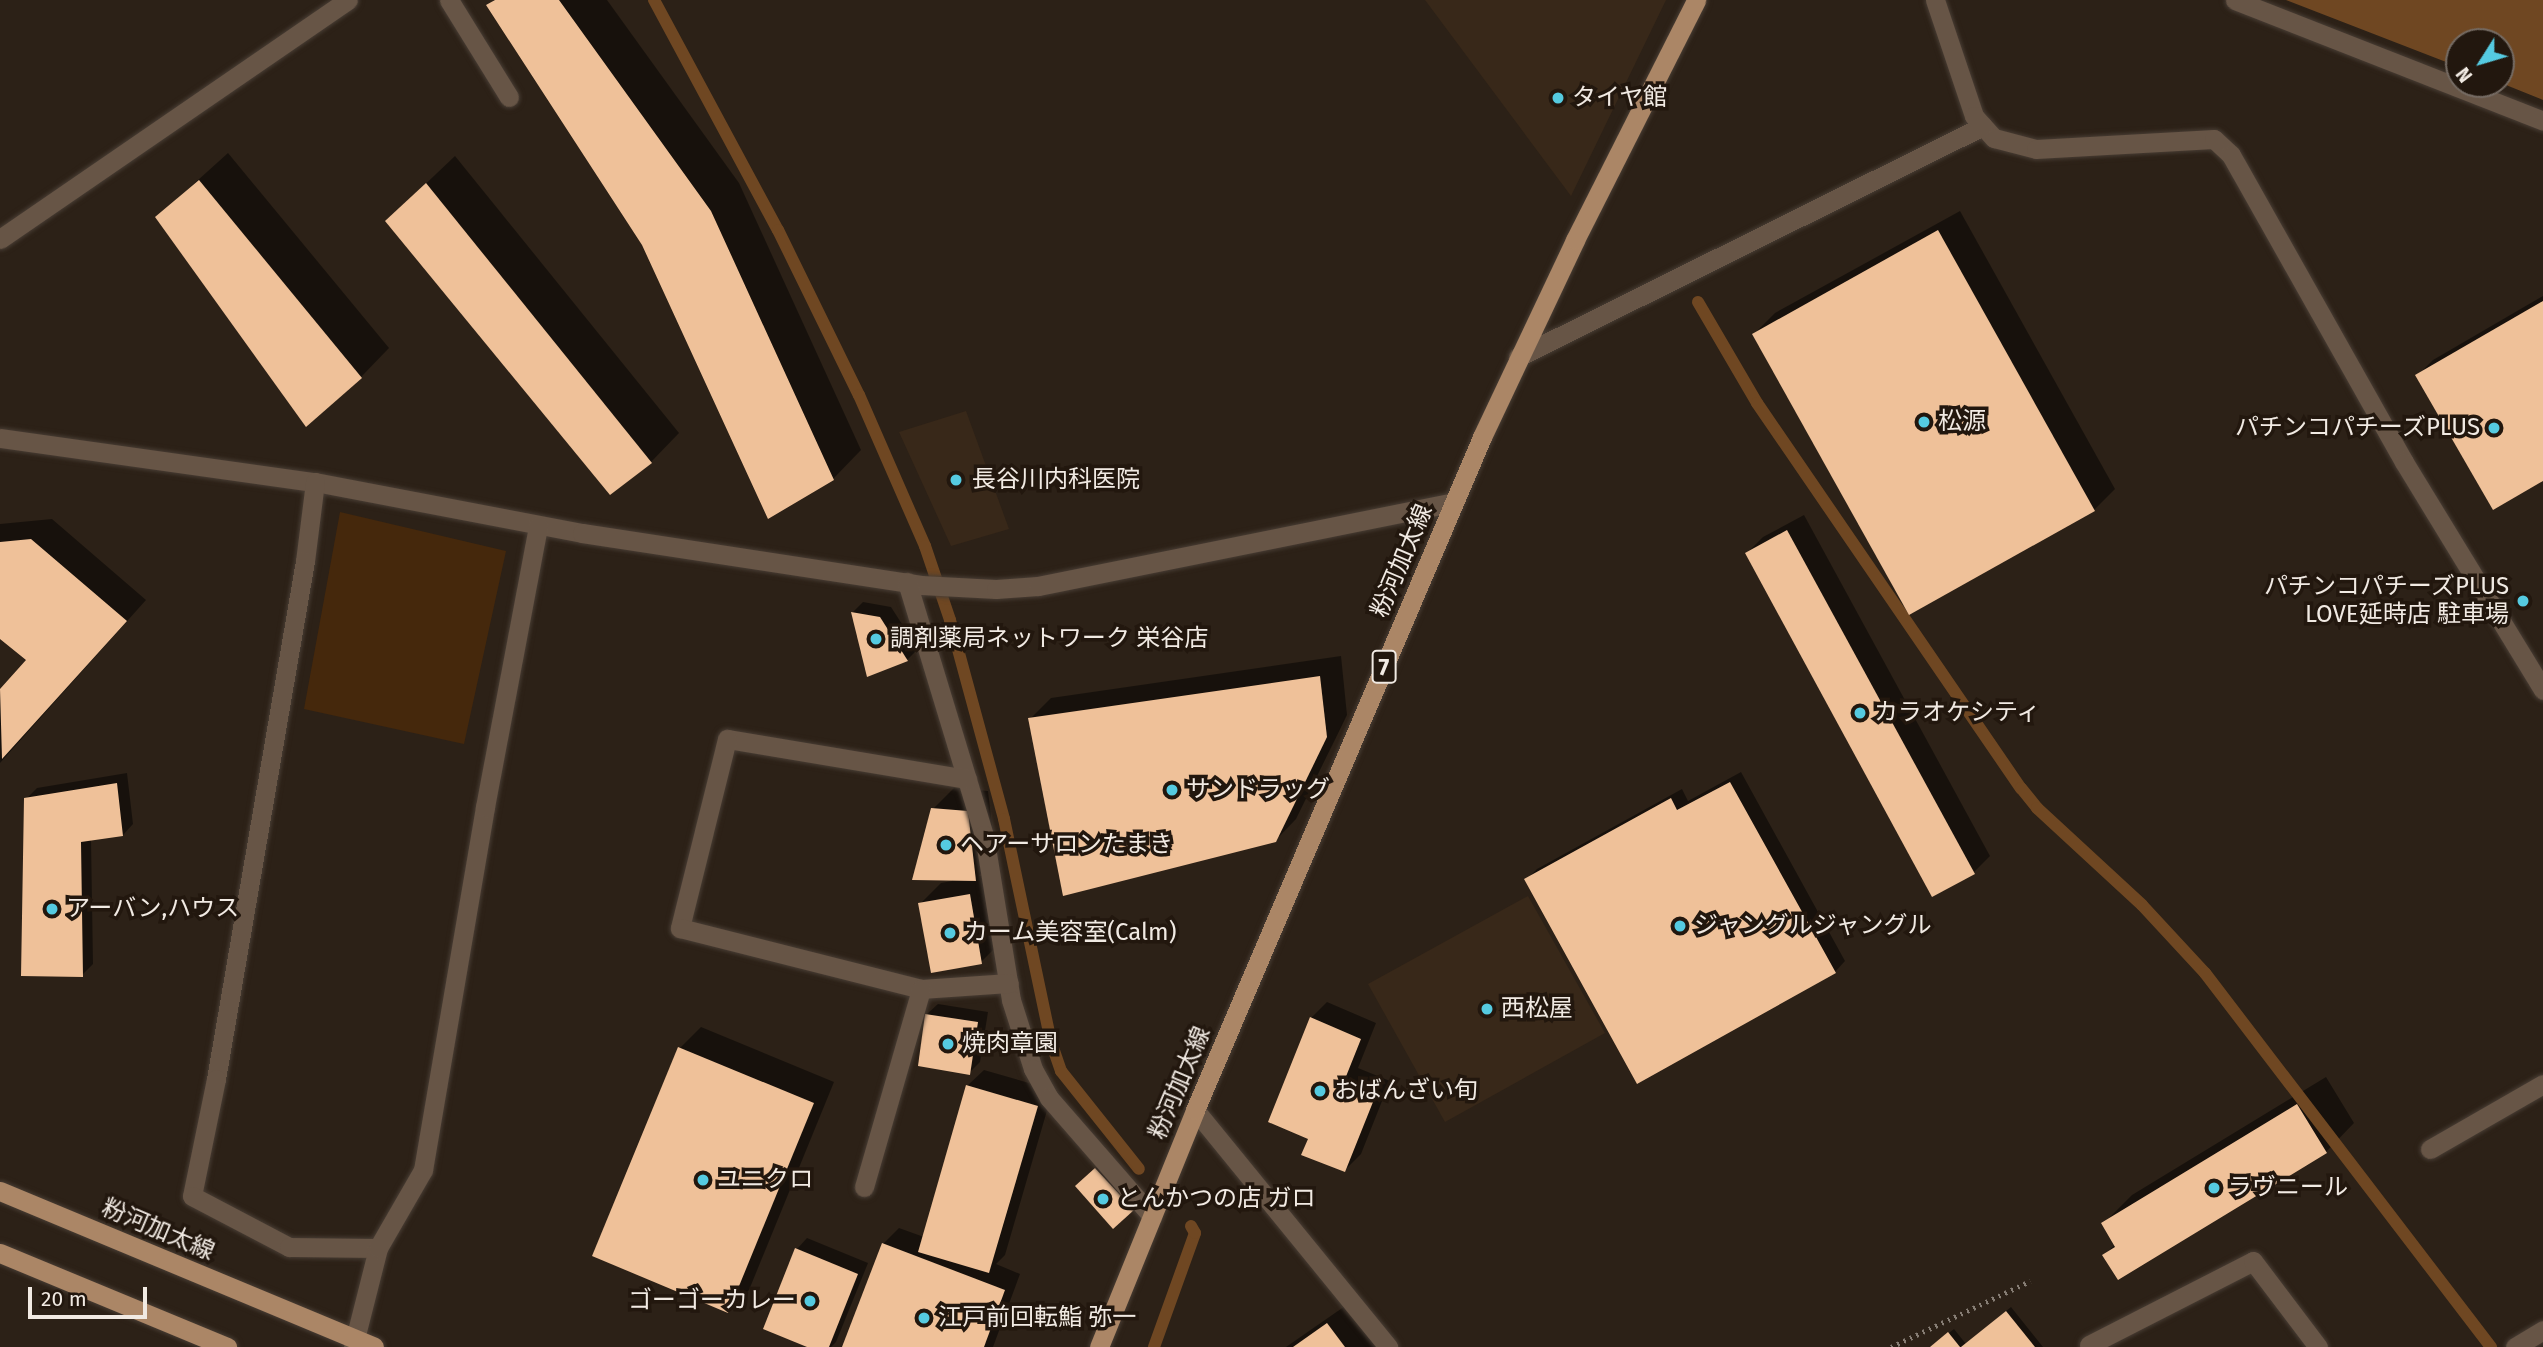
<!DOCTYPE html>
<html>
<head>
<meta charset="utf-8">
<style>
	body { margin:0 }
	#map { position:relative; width:2543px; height:1347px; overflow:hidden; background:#2c2117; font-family:"Fira Sans","Noto Sans JP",sans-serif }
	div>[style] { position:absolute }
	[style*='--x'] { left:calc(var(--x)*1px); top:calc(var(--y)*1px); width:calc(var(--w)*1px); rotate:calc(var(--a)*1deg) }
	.built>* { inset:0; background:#382819 }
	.green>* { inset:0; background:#45280c }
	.water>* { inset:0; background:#6f4722 }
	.shadow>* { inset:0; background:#0007 }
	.stream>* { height:12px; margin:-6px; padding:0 6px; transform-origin:6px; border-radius:6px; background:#6f4722 }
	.building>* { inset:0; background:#efc199 }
	.path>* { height:4.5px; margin-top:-2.25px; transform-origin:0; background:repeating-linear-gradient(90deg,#867d74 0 2px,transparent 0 7px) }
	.roads { filter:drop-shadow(0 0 2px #483d34) drop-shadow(0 0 2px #483d34) }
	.minor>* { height:19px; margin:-9.5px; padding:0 9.5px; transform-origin:9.5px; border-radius:9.5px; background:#675546 }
	.tertiary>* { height:19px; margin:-9.5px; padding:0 9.5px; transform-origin:9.5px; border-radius:9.5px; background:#675546 }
	.primary>* { height:19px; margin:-9.5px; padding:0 9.5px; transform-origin:9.5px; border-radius:9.5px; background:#ab8666 }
	.dots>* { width:19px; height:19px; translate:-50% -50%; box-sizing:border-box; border:4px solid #22170e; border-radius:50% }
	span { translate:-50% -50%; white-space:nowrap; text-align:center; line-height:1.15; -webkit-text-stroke:7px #22170e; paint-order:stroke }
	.shield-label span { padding:2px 5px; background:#22170e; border:2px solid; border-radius:5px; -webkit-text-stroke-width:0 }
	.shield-label { font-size:23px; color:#f1eae3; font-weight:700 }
	.poi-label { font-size:24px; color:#f1eae3 }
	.left { translate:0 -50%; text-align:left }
	.right { translate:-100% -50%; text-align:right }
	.street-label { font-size:24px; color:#f1eae3 }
	.north { position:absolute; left:2445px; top:28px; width:70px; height:70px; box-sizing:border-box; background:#22170e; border:2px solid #756b63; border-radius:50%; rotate:233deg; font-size:19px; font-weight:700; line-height:28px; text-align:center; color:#f1eae3 }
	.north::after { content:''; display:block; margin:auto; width:24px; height:32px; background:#55cae0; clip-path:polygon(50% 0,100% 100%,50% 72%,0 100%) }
	.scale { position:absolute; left:28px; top:1287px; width:119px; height:32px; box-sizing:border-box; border:4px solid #f1eae3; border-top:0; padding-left:9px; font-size:21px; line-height:24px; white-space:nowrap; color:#f1eae3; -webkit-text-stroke:5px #22170e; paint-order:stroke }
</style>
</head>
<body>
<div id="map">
	<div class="built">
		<div style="clip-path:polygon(1425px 0,1666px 0,1571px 196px)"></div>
		<div style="clip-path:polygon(966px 411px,1009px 529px,951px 546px,899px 432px)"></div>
		<div style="clip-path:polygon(1528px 896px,1605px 1033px,1445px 1122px,1368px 984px)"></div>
	</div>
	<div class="green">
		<div style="clip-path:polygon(340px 512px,506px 551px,464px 744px,304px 709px)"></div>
	</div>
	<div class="water">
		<div style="clip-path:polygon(2286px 0,2543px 0,2543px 100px,2501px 83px,2501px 42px,2459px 42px,2459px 67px)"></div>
	</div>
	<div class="shadow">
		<div style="clip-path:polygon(494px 0,607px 0,739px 183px,861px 450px,833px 479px,643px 244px,489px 5px)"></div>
		<div style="clip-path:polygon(228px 153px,389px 348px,361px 377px,157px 217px)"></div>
		<div style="clip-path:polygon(455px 156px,679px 433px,651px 462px,416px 193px)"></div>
		<div style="clip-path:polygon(1960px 211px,2115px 489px,2094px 510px,1754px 334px,1775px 313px)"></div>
		<div style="clip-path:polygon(2543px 296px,2543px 479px,2417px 376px,2433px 360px)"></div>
		<div style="clip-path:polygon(1804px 515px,1990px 856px,1974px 872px,1747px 553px,1763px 537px)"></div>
		<div style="clip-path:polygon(52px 519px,146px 600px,0 763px,0 692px,29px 660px,0 637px,0 524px)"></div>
		<div style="clip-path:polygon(863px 602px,891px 607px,918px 649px,907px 660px,868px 674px,853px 612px)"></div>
		<div style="clip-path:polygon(1341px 656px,1347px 715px,1296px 819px,1275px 841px,1030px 719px,1051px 698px)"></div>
		<div style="clip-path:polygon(1741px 772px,1845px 961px,1835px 972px,1526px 880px,1537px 869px,1682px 789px,1688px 801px)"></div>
		<div style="clip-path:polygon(127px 773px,133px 824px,123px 835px,91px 839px,93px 964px,82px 975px,26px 799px,37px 788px)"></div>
		<div style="clip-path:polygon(954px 788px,988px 791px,996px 859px,979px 876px,990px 874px,1002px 941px,981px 962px,920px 904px,941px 883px,952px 881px,933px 809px)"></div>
		<div style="clip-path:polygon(1327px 1002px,1376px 1023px,1358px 1068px,1390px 1081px,1361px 1154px,1345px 1170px,1311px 1138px,1311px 1018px)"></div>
		<div style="clip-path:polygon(938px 1004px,988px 1012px,980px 1062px,969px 1073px,927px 1014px)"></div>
		<div style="clip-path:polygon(701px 1027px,834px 1082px,749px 1290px,728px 1311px,680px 1048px)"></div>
		<div style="clip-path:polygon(984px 1070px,1053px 1090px,1005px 1255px,996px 1264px,1020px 1274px,993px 1347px,844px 1347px,883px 1244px,899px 1228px,924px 1237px,967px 1086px)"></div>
		<div style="clip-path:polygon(2326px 1077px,2354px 1123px,2326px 1152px,2104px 1255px,2116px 1244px,2103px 1224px,2132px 1195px)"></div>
		<div style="clip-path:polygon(1101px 1164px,1137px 1204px,1113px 1226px,1077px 1186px)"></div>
		<div style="clip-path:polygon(807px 1238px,868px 1263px,836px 1342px,831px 1347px,812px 1347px,797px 1249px)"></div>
		<div style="clip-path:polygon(1348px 1304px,1382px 1347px,1286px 1347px)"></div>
		<div style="clip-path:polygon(2011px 1307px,2043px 1347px,1931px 1347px,1954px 1329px,1966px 1344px)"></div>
	</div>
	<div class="stream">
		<div style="--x:654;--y:0;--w:261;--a:61.7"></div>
		<div style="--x:778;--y:230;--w:184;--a:63.9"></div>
		<div style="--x:859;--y:395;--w:165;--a:66.4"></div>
		<div style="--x:925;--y:546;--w:78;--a:71.3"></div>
		<div style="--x:950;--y:620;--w:206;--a:74.8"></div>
		<div style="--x:1004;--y:819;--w:228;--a:78.1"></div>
		<div style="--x:1051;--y:1042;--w:31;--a:71"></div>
		<div style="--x:1061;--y:1071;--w:125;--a:51.5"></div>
		<div style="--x:1698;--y:302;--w:117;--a:59.7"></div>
		<div style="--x:1757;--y:403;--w:467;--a:55.6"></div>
		<div style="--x:2021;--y:788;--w:26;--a:51"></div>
		<div style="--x:2037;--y:808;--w:143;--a:42.7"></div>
		<div style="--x:2142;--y:905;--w:93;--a:47.2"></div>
		<div style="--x:2205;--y:973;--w:471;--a:52.6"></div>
		<div style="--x:1154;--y:1347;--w:121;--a:-70.2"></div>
		<div style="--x:1195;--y:1233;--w:8;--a:-120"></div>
	</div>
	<div class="building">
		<div style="clip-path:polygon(495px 0,559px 0,711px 211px,834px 480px,768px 519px,642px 245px,486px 5px)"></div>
		<div style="clip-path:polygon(199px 180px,362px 378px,306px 427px,155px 217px)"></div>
		<div style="clip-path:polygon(426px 183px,652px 463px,610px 495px,385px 221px)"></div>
		<div style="clip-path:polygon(1938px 230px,2095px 511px,1909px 615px,1752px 334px)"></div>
		<div style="clip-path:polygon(2543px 301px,2543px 481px,2493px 510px,2415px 375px)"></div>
		<div style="clip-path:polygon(1787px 530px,1975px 874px,1932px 897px,1745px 553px)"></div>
		<div style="clip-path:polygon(31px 539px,127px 621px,2px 759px,0 689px,26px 660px,0 639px,0 542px)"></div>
		<div style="clip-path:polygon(851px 612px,880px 617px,908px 661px,867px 677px)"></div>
		<div style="clip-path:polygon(1320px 676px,1327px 737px,1276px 842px,1063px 896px,1028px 718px)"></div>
		<div style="clip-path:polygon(1730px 782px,1836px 973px,1637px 1084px,1524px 879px,1671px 798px,1677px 810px)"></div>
		<div style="clip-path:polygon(117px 783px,123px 836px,81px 842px,83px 977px,21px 976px,24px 798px)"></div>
		<div style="clip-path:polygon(931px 808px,968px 811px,976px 881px,912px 880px)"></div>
		<div style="clip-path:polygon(970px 894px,982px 964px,931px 973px,918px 903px)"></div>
		<div style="clip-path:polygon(925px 1014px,978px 1022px,970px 1075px,918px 1066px)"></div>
		<div style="clip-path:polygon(1310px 1017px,1361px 1039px,1343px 1084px,1375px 1097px,1345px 1172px,1301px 1155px,1308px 1139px,1268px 1122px)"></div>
		<div style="clip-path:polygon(678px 1047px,814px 1103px,728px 1313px,592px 1256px)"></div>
		<div style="clip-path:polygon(966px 1085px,1038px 1106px,989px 1273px,918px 1252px)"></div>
		<div style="clip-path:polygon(2297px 1104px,2327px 1153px,2118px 1280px,2102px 1255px,2115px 1247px,2101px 1223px)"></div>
		<div style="clip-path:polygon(1095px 1168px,1134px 1210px,1113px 1229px,1075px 1186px)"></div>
		<div style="clip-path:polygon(882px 1243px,1005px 1290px,984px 1347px,842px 1347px)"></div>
		<div style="clip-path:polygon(795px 1248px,858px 1274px,829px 1347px,807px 1347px,763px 1329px)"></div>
		<div style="clip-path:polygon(2006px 1311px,2035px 1347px,1961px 1347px)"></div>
		<div style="clip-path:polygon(1327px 1323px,1345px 1347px,1293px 1347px)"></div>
		<div style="clip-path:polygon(1948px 1332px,1960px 1347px,1930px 1347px)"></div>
	</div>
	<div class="path">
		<div style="--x:1891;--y:1347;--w:154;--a:-25.4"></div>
	</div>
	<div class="roads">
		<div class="minor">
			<div style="--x:449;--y:0;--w:114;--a:58.3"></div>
			<div style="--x:1935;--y:0;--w:122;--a:71.4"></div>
			<div style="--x:1974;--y:116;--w:30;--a:48"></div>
			<div style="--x:1994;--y:138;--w:43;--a:14.7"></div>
			<div style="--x:2036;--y:149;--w:178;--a:-3.2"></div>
			<div style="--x:2214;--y:139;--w:23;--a:43"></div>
			<div style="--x:2231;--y:155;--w:352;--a:60.6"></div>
			<div style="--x:2404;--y:462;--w:267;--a:58.6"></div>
			<div style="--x:0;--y:239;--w:422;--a:-34.5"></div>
			<div style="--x:1518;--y:357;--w:519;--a:-26.42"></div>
			<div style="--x:0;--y:438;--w:318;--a:8"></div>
			<div style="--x:315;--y:482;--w:272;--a:10.8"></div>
			<div style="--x:582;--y:533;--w:343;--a:8.7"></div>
			<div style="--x:921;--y:585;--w:75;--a:3.1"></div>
			<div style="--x:996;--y:589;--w:42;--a:-4.1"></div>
			<div style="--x:1038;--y:586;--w:424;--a:-11.4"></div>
			<div style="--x:315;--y:482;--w:80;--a:97.2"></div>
			<div style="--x:305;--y:561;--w:526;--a:99.75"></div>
			<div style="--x:216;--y:1079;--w:119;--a:101.6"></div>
			<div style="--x:192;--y:1196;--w:110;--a:27.7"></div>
			<div style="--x:289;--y:1247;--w:89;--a:0.6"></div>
			<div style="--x:907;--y:582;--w:264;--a:73.1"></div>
			<div style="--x:984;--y:835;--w:167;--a:80.7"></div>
			<div style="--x:1011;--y:1000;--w:72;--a:72.3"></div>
			<div style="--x:1033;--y:1069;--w:33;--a:61"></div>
			<div style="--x:1049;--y:1098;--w:157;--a:48.9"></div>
			<div style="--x:967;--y:779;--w:243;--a:-170.5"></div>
			<div style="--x:727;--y:739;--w:195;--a:104"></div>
			<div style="--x:680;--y:928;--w:249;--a:14.2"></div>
			<div style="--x:921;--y:989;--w:88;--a:-3.9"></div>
			<div style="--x:1195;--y:1110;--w:306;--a:50.8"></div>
			<div style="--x:2430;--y:1149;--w:130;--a:-29.9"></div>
			<div style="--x:864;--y:1187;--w:206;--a:-73.9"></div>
			<div style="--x:2089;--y:1345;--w:184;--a:-27.1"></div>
			<div style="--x:2253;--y:1261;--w:108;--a:52.9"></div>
			<div style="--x:353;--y:1347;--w:102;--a:-75.8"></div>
			<div style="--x:378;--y:1248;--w:90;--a:-60"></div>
			<div style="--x:423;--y:1170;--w:368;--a:-80.3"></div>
			<div style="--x:485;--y:807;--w:286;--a:-79.3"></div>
			<div style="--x:2515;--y:1347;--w:33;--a:-31"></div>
		</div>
		<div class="tertiary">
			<div style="--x:2235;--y:0;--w:331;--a:21.4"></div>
		</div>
		<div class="primary">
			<div style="--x:0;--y:1191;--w:405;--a:22.6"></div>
			<div style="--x:0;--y:1253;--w:246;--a:22.5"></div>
			<div style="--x:1099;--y:1347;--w:256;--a:-67.9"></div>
			<div style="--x:1195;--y:1110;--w:732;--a:-66.9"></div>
			<div style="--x:1482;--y:437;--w:218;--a:-64.7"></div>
			<div style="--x:1575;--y:240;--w:269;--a:-63.2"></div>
		</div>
	</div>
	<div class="dots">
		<div style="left:1558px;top:98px;background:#55cae0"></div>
		<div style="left:1924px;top:422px;background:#55cae0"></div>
		<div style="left:2494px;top:428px;background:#55cae0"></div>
		<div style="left:956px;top:480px;background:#55cae0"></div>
		<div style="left:2523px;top:601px;background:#55cae0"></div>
		<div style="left:876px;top:639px;background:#55cae0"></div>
		<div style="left:1860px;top:713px;background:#55cae0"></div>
		<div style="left:1172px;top:790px;background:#55cae0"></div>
		<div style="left:946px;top:845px;background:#55cae0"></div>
		<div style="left:52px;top:909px;background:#55cae0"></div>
		<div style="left:1680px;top:926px;background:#55cae0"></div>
		<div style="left:950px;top:933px;background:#55cae0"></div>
		<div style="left:1487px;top:1009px;background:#55cae0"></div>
		<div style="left:948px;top:1044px;background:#55cae0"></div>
		<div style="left:1320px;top:1091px;background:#55cae0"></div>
		<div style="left:703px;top:1180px;background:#55cae0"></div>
		<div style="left:2214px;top:1188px;background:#55cae0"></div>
		<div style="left:1103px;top:1199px;background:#55cae0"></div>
		<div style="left:810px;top:1301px;background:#55cae0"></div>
		<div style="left:924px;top:1318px;background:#55cae0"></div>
	</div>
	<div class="shield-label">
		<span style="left:1384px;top:667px">7</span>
	</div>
	<div class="poi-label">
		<span class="left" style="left:1572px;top:98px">タイヤ館</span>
		<span class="left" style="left:1938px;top:422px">松源</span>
		<span class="right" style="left:2480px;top:428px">パチンコパチーズPLUS</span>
		<span class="left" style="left:972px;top:480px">長谷川内科医院</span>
		<span class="right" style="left:2509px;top:601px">パチンコパチーズPLUS<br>LOVE延時店 駐車場</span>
		<span class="left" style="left:890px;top:639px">調剤薬局ネットワーク 栄谷店</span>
		<span class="left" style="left:1874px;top:713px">カラオケシティ</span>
		<span class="left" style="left:1186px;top:790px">サンドラッグ</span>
		<span class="left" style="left:960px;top:845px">ヘアーサロンたまき</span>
		<span class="left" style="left:66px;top:909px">アーバン,ハウス</span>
		<span class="left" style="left:1694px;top:926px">ジャングルジャングル</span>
		<span class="left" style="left:964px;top:933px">カーム美容室(Calm)</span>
		<span class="left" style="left:1501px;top:1009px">西松屋</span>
		<span class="left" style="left:962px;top:1044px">焼肉章園</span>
		<span class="left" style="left:1334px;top:1091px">おばんざい旬</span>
		<span class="left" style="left:717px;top:1180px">ユニクロ</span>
		<span class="left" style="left:2228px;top:1188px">ラヴニール</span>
		<span class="left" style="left:1117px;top:1199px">とんかつの店 ガロ</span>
		<span class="right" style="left:796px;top:1301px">ゴーゴーカレー</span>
		<span class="left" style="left:938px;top:1318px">江戸前回転鮨 弥一</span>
	</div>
	<div class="street-label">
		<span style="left:1402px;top:561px;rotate:-67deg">粉河加太線</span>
		<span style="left:1180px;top:1083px;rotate:-67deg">粉河加太線</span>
		<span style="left:158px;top:1230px;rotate:23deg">粉河加太線</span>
	</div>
	<div class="north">N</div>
	<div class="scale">20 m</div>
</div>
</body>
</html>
